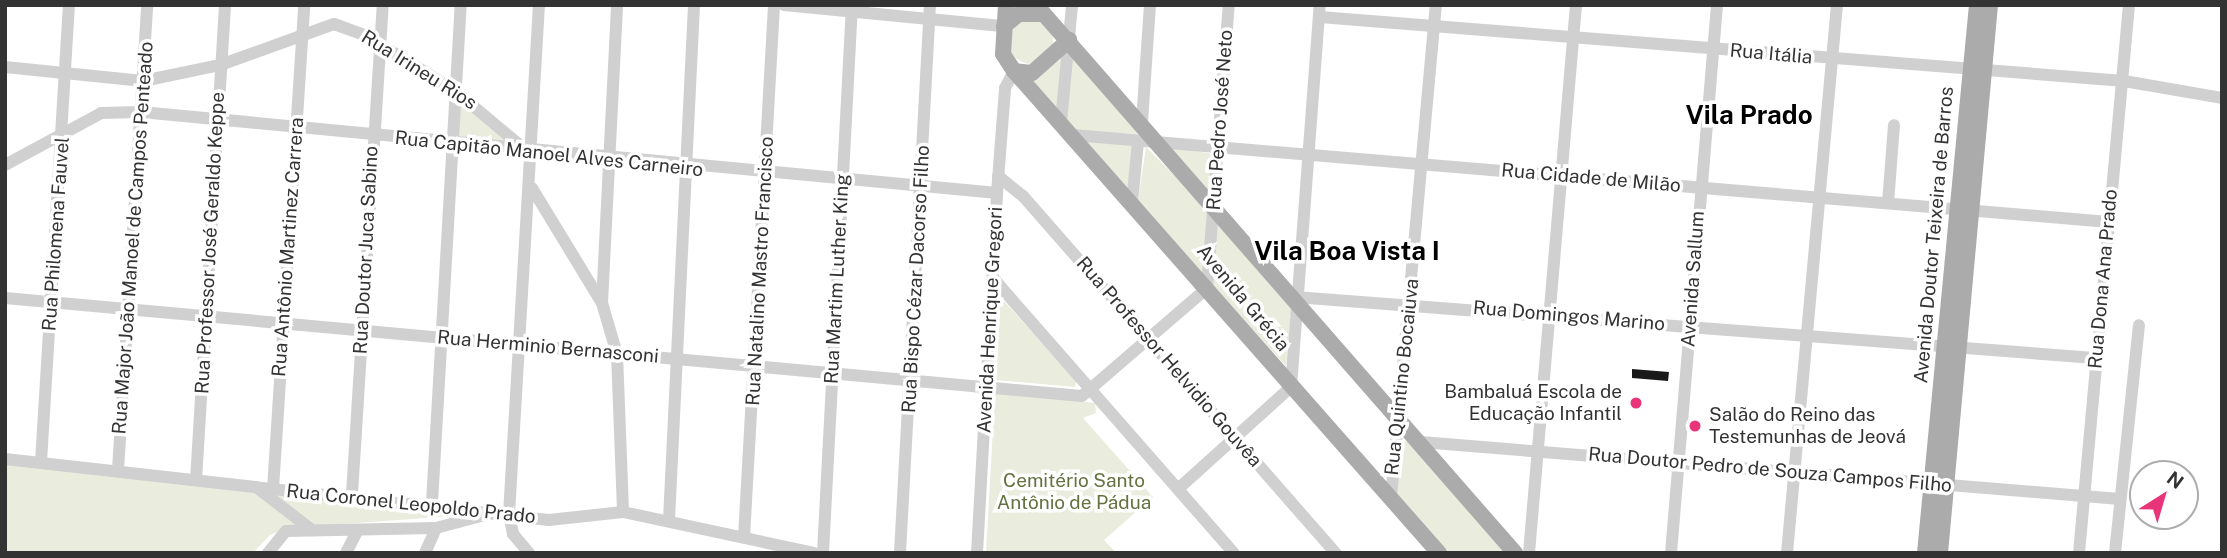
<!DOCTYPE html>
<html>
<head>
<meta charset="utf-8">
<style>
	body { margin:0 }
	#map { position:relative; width:2227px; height:558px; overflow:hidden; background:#fff; font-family:"Public Sans",sans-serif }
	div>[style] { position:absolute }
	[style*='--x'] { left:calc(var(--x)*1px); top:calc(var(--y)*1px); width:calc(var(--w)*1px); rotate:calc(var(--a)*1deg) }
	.green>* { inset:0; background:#eaecde }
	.round { border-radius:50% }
	.building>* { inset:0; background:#1a1a1a }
	.minor>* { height:12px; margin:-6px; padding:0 6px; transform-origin:6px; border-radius:6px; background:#d0d0d0 }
	.major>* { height:16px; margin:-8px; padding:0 8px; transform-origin:8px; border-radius:8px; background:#ababab }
	.dots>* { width:19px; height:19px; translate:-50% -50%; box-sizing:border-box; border:4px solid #fff; border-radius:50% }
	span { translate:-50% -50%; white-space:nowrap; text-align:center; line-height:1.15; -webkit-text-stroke:7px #fff; paint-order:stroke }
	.street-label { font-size:19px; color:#333 }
	.poi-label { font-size:19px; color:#333 }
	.right { translate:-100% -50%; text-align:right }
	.left { translate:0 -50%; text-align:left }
	.park-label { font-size:19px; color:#65713e }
	.district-label { font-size:26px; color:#000; font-weight:700 }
	.frame { position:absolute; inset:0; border:7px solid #333; pointer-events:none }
	.north { position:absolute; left:2129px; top:460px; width:70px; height:70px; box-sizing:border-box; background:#fff; border:2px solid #adadad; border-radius:50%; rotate:37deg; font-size:19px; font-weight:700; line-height:28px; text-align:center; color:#333 }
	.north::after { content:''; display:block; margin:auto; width:24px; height:32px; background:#ea3479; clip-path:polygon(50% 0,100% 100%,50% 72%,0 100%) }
</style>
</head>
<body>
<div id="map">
	<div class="green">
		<div class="round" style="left:1009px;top:20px;width:44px;height:44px"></div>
		<div style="clip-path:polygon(1063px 50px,1058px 116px,1030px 76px)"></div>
		<div style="clip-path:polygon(1070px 53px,1139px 131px,1138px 134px,1077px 132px,1064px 120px)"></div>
		<div style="clip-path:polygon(463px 104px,511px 141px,455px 141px,455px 105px)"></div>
		<div style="clip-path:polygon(1081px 140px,1134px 145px,1131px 191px)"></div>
		<div style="clip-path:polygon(1164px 145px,1212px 154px,1208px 191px)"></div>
		<div style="clip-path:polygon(1146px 147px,1207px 208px,1204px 276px,1138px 200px)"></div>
		<div style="clip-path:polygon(1218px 224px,1292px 303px,1286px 366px,1212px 285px)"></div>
		<div style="clip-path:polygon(1001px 298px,1077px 381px,1075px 387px,995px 380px,995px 302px)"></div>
		<div style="clip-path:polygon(995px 392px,1095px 403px,1096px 413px,1083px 418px,1153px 497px,1104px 540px,1116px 553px,986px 553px)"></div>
		<div style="clip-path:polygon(1402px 441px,1409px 441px,1506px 553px,1445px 553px,1393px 496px)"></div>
		<div style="clip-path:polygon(5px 460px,467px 515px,288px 528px,270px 535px,253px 553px,5px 553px)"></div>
	</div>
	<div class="building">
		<div style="clip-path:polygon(1632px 369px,1669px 372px,1668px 381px,1632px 378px)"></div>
	</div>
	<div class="minor">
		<div style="--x:784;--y:5;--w:221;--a:5.5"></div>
		<div style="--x:1320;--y:17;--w:807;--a:4.55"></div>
		<div style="--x:2124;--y:81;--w:99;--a:9.8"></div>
		<div style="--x:5;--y:67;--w:139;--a:5.8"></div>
		<div style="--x:143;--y:81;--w:79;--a:-11.7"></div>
		<div style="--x:220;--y:65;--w:121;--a:-19.8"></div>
		<div style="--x:334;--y:24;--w:35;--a:20"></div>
		<div style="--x:367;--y:36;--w:102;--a:31.8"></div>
		<div style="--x:454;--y:90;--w:89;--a:40"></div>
		<div style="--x:1061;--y:122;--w:118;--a:-84.6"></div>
		<div style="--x:1142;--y:122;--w:117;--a:-86.1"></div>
		<div style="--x:1073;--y:135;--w:1039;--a:4.8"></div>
		<div style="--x:5;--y:165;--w:109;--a:-28.4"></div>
		<div style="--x:101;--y:113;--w:40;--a:-1.4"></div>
		<div style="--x:141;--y:112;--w:860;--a:5.41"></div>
		<div style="--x:998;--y:176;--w:32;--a:39"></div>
		<div style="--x:1023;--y:196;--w:475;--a:48.8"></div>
		<div style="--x:532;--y:188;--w:135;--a:58.7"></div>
		<div style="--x:602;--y:303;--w:53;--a:73.6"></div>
		<div style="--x:617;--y:354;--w:158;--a:87.8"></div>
		<div style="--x:1132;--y:202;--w:60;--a:-84.3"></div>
		<div style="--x:1888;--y:203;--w:78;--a:-85.6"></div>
		<div style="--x:993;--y:278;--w:366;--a:48.8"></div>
		<div style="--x:1295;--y:297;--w:802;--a:4.36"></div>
		<div style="--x:5;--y:298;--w:1081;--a:5.2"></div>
		<div style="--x:1082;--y:396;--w:165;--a:-40.8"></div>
		<div style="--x:1207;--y:288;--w:284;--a:-85.6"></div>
		<div style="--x:602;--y:303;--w:298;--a:-87.1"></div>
		<div style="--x:1421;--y:442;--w:701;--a:4.66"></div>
		<div style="--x:5;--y:459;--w:547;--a:6.4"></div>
		<div style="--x:549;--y:520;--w:74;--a:-6.2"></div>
		<div style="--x:623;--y:512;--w:195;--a:12.1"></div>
		<div style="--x:41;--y:462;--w:458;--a:-86.5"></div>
		<div style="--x:118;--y:470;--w:466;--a:-86.4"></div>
		<div style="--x:196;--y:480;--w:476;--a:-86.5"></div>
		<div style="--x:256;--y:487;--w:71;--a:37.5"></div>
		<div style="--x:273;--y:489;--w:485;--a:-86.3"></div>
		<div style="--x:1178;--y:489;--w:152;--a:-42.1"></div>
		<div style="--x:1291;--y:387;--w:383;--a:-85.7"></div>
		<div style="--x:352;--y:494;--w:490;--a:-86.4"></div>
		<div style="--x:1391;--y:498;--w:495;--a:-84.8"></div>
		<div style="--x:432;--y:503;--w:499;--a:-86.7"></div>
		<div style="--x:669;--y:520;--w:516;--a:-87.22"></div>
		<div style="--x:744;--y:537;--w:533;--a:-86.77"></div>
		<div style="--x:268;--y:553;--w:28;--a:-51"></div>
		<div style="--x:286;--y:531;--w:150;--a:-1.1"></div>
		<div style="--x:436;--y:528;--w:58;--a:-15"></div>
		<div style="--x:346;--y:553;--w:25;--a:-63"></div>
		<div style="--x:425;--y:553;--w:27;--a:-66"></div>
		<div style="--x:529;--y:553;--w:25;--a:-130"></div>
		<div style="--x:513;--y:534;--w:20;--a:-101"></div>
		<div style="--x:509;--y:514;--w:510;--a:-86.63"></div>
		<div style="--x:823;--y:553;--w:549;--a:-86.97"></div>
		<div style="--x:900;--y:553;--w:549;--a:-86.87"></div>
		<div style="--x:977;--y:553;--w:361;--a:-86.8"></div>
		<div style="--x:997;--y:193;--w:105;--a:-85.6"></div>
		<div style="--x:1005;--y:88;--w:19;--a:-62"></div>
		<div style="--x:1529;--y:553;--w:550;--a:-85.1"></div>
		<div style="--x:1671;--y:553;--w:550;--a:-85.2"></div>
		<div style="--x:1787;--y:553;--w:550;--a:-84.79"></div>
		<div style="--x:2079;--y:553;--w:550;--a:-84.79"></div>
		<div style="--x:2115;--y:553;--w:229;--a:-84"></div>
	</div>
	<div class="major">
		<div style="--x:1006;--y:5;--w:49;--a:93.5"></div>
		<div style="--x:1003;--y:54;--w:20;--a:57"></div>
		<div style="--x:1014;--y:71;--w:643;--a:48.6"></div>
		<div style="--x:1036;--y:5;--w:728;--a:48.84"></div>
		<div style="--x:1004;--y:26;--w:19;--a:-39"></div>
		<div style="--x:1019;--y:14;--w:24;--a:0"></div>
		<div style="--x:1014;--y:71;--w:18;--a:6"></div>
		<div style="--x:1032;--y:73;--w:50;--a:-41.7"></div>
		<div style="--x:1925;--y:553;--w:550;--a:-84.58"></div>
		<div style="--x:1940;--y:553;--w:550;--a:-84.79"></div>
	</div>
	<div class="dots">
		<div style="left:1636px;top:403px;background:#ea3479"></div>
		<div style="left:1695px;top:426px;background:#ea3479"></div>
	</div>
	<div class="street-label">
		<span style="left:1771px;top:54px;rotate:5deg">Rua Itália</span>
		<span style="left:419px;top:70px;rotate:32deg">Rua Irineu Rios</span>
		<span style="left:1220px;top:120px;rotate:-86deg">Rua Pedro José Neto</span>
		<span style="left:549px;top:154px;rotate:6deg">Rua Capitão Manoel Alves Carneiro</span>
		<span style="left:1591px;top:178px;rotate:5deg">Rua Cidade de Milão</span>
		<span style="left:56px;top:234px;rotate:-86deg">Rua Philomena Fauvel</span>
		<span style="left:1934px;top:235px;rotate:-85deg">Avenida Doutor Teixeira de Barros</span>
		<span style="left:133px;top:238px;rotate:-86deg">Rua Major João Manoel de Campos Penteado</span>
		<span style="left:210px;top:243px;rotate:-87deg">Rua Professor José Geraldo Keppe</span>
		<span style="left:288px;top:247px;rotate:-86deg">Rua Antônio Martinez Carrera</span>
		<span style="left:366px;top:250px;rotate:-87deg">Rua Doutor Juca Sabino</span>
		<span style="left:760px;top:271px;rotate:-87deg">Rua Natalino Mastro Francisco</span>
		<span style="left:837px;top:279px;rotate:-87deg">Rua Martim Luther King</span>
		<span style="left:916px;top:279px;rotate:-87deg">Rua Bispo Cézar Dacorso Filho</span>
		<span style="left:1693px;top:279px;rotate:-86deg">Avenida Sallum</span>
		<span style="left:2103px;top:279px;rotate:-85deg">Rua Dona Ana Prado</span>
		<span style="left:1243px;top:298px;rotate:50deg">Avenida Grécia</span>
		<span style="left:1569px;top:316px;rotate:5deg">Rua Domingos Marino</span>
		<span style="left:990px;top:320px;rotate:-87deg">Avenida Henrique Gregori</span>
		<span style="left:548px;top:347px;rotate:5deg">Rua Herminio Bernasconi</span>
		<span style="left:1169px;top:362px;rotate:49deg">Rua Professor Helvidio Gouvêa</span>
		<span style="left:1402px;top:377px;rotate:-84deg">Rua Quintino Bocaiuva</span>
		<span style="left:1770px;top:470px;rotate:5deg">Rua Doutor Pedro de Souza Campos Filho</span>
		<span style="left:411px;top:504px;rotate:6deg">Rua Coronel Leopoldo Prado</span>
	</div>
	<div class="poi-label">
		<span class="right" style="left:1622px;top:403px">Bambaluá Escola de<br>Educação Infantil</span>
		<span class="left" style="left:1709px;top:426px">Salão do Reino das<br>Testemunhas de Jeová</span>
	</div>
	<div class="park-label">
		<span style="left:1074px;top:492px">Cemitério Santo<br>Antônio de Pádua</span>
	</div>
	<div class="district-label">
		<span style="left:1749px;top:115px">Vila Prado</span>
		<span style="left:1347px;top:251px">Vila Boa Vista I</span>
	</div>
	<div class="frame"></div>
	<div class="north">N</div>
</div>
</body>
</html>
